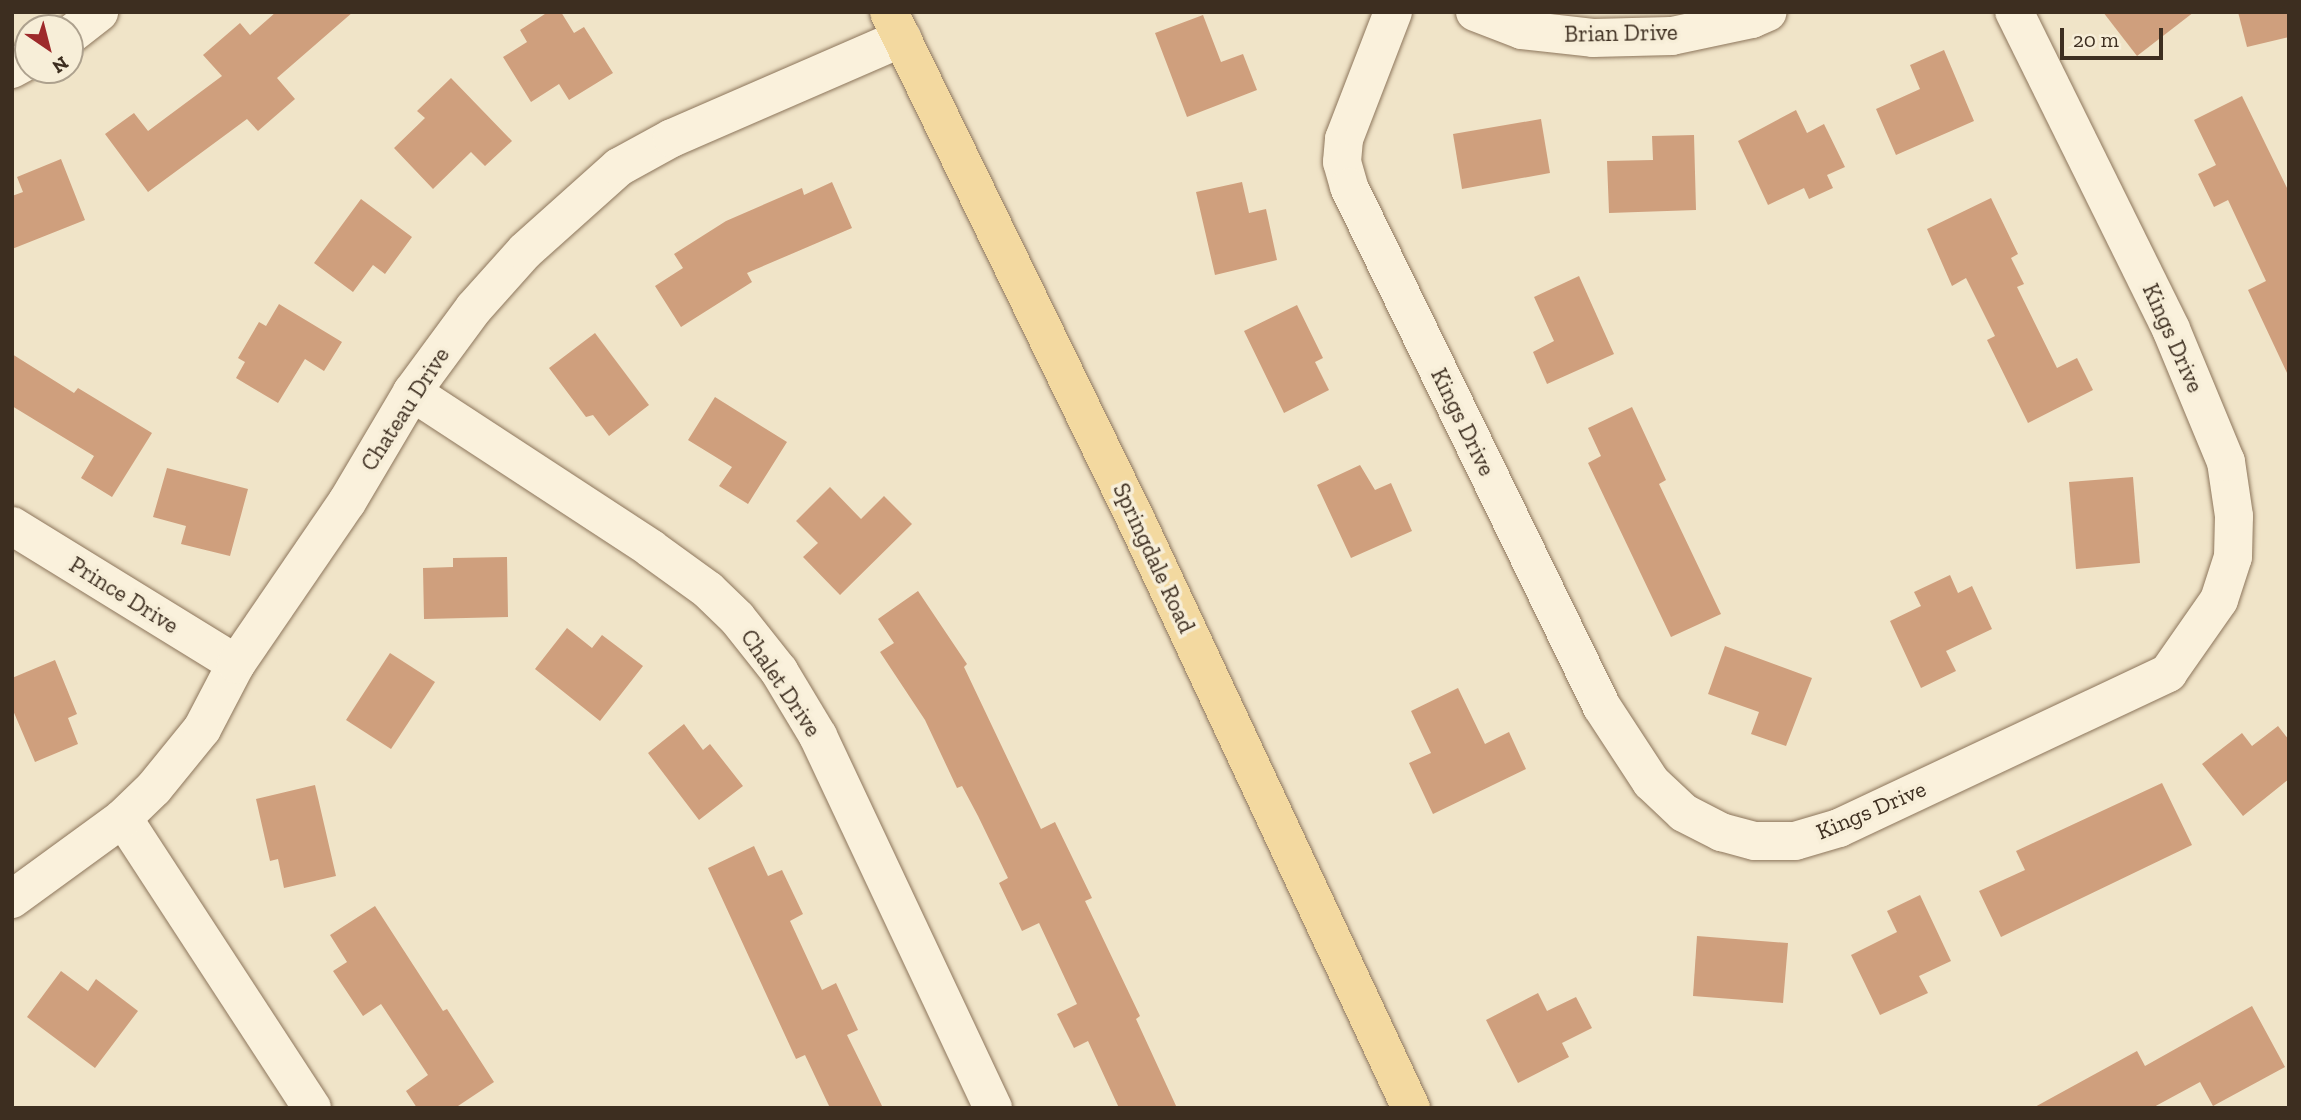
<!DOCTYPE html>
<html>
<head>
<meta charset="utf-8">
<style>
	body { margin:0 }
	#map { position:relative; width:2301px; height:1120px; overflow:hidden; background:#f0e4c8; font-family:"Zilla Slab",serif }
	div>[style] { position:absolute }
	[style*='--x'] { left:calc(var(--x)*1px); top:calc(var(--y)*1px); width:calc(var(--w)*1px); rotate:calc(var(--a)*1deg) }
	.building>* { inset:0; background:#cf9f7d }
	.roads { filter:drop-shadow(0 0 2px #8d765c) drop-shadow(0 0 2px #8d765c) }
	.minor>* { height:38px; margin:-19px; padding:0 19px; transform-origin:19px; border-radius:19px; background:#faf1dc }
	.major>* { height:38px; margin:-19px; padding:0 19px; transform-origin:19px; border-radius:19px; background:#f3d9a0 }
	span { translate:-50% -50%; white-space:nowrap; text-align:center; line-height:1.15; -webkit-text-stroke:7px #f7eed8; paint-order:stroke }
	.street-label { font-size:23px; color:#3d2e20 }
	.frame { position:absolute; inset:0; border:14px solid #3d2e20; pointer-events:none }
	.north { position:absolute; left:14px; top:14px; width:70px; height:70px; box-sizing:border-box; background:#f7eed8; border:2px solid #ada18e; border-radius:50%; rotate:145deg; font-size:19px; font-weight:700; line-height:28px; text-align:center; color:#3d2e20 }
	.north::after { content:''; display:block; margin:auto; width:24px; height:32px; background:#9e2a2b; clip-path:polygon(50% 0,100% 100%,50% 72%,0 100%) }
	.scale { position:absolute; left:2060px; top:28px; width:103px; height:32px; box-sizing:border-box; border:4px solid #3d2e20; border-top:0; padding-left:9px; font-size:21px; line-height:24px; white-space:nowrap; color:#3d2e20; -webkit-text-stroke:5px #f7eed8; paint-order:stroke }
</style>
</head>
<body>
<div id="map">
	<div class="building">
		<div style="clip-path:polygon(276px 12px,353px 12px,277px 78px,295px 99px,258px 131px,247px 119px,148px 192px,105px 134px,134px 113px,148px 131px,222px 76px,203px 55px,240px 23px,250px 35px)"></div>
		<div style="clip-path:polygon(548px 12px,561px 12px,574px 33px,584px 27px,613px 73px,569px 100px,559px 84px,531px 102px,503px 57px,527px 42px,520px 30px)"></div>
		<div style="clip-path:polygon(2103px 12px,2194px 12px,2137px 56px)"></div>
		<div style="clip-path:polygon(2238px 12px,2289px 12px,2289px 37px,2247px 47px)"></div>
		<div style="clip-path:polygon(1203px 15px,1221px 62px,1243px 54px,1257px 90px,1187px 117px,1155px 33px)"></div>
		<div style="clip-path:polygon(1944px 50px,1974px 121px,1896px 155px,1876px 109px,1920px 89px,1910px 65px)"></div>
		<div style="clip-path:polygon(451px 78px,512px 141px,485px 166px,471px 152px,433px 189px,394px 148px,425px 118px,417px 111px)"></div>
		<div style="clip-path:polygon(2242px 96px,2289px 192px,2289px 377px,2248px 290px,2266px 281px,2228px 200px,2214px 207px,2198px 174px,2216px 165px,2194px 120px)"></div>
		<div style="clip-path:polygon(1796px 110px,1807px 133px,1824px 124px,1845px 167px,1827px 175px,1833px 188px,1809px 199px,1804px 188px,1768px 205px,1738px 141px)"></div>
		<div style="clip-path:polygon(1541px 119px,1550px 173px,1462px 189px,1453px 134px)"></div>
		<div style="clip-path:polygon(1694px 135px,1696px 210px,1609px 213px,1607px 161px,1653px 160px,1652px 136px)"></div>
		<div style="clip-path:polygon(61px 159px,85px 220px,12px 249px,12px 196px,23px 192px,17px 177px)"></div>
		<div style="clip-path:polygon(832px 182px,852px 228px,747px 273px,752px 282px,681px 327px,655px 286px,683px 268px,674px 254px,726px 221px,802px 188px,804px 195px)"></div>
		<div style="clip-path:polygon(1242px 182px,1249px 213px,1266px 209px,1277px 260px,1215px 275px,1196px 192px)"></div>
		<div style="clip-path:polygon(1991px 198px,2018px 254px,2011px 258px,2024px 284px,2017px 287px,2057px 368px,2077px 358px,2093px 390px,2028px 423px,1987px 340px,1995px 336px,1966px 278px,1952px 286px,1927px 229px)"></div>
		<div style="clip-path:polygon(361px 199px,412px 237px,385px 274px,373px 265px,353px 292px,314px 263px)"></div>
		<div style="clip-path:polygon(1579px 276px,1614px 354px,1547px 384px,1533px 352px,1554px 341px,1534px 297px)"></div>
		<div style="clip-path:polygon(279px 304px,342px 342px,324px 371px,305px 359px,278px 403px,236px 378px,245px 362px,238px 358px,259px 322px,266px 326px)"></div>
		<div style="clip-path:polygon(1297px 305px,1323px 358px,1315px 362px,1329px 390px,1284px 413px,1244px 331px)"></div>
		<div style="clip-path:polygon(595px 333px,649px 405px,609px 436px,593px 415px,586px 417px,549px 368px)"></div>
		<div style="clip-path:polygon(12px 354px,74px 393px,78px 388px,152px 433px,112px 497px,81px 478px,94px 456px,12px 406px)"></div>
		<div style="clip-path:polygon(715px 397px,787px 442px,748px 504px,719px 486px,732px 467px,688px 440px)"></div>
		<div style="clip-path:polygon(1632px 407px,1666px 480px,1659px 484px,1721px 614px,1671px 637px,1588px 463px,1601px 456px,1588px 428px)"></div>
		<div style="clip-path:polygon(1360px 465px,1375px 490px,1391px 483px,1412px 531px,1351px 558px,1317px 485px)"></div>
		<div style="clip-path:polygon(167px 468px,248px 489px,230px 556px,181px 544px,186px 526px,153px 517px)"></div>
		<div style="clip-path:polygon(2133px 477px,2140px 563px,2076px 569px,2069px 482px)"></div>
		<div style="clip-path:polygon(830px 487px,861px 519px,884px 496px,912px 524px,840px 595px,803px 557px,818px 543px,796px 521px)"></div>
		<div style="clip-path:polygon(507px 557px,508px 617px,424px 619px,423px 568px,453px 567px,453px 558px)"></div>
		<div style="clip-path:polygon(1950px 575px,1958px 593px,1972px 586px,1992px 629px,1946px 651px,1956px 671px,1921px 688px,1890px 621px,1921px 606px,1914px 592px)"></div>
		<div style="clip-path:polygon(918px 591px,967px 664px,964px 667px,1041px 829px,1055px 822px,1092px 898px,1085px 901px,1140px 1016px,1136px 1019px,1177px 1108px,1119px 1108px,1088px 1041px,1074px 1048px,1057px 1014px,1077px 1004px,1039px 923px,1022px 931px,999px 883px,1008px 878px,978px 816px,962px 786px,957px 788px,925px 720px,880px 652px,894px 643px,878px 619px)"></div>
		<div style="clip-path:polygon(567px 628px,592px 648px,602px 635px,643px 666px,600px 721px,535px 669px)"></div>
		<div style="clip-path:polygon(1725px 646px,1812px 678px,1786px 746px,1751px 734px,1759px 712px,1708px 694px)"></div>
		<div style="clip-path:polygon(390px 653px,435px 682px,391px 749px,346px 720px)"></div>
		<div style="clip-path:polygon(55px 660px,77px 714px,68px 718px,78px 744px,35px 762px,12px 708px,12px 678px)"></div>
		<div style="clip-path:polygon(1458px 688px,1485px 744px,1509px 732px,1526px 769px,1433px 814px,1409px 763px,1431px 753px,1411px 711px)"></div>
		<div style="clip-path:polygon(684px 724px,703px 750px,710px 744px,743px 786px,699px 820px,648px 753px)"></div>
		<div style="clip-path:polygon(2278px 726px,2289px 740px,2289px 779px,2243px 816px,2202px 764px,2242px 733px,2252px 746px)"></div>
		<div style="clip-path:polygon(2162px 783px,2192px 845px,2001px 937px,1979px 891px,2025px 870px,2016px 851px)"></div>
		<div style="clip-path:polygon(315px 785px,336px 876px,284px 888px,278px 859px,270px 861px,256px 799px)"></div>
		<div style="clip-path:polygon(754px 846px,768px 876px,782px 870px,803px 914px,790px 921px,822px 990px,836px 983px,858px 1030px,847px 1035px,883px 1108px,830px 1108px,805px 1055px,796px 1059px,708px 868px)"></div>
		<div style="clip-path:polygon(1920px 895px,1951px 961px,1919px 976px,1928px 993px,1880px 1015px,1851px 955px,1897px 932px,1887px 911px)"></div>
		<div style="clip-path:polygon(375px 906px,443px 1011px,447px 1009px,494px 1082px,455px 1108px,417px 1108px,406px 1091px,428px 1075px,381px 1004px,363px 1016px,333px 971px,347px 962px,330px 935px)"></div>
		<div style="clip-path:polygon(1697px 936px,1788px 943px,1783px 1003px,1693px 996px)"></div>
		<div style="clip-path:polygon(61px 971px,88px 991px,96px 979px,138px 1011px,95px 1068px,27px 1017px)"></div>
		<div style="clip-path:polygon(1538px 993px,1547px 1011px,1576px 997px,1592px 1028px,1562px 1043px,1569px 1057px,1518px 1083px,1486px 1020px)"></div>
		<div style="clip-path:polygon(2252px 1006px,2285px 1067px,2213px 1106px,2200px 1082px,2152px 1108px,2033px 1108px,2137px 1051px,2145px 1066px)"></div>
	</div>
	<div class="roads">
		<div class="minor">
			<div style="--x:1393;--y:12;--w:136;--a:111.1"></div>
			<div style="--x:1344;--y:139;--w:23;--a:95"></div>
			<div style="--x:1342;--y:162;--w:26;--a:74"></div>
			<div style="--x:1349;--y:187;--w:578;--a:64.06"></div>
			<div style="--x:1602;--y:707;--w:90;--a:56.8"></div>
			<div style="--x:1651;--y:782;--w:45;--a:43.2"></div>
			<div style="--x:1684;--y:813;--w:42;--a:27.2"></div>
			<div style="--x:1721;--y:832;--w:35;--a:15"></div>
			<div style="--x:1755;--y:841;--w:40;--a:0"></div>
			<div style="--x:1795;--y:841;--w:46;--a:-16.5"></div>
			<div style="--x:1839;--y:828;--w:364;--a:-25.2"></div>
			<div style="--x:2168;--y:673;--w:89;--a:-55.1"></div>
			<div style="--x:2219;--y:600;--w:45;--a:-72"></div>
			<div style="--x:2233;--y:557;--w:41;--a:-88.6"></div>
			<div style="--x:2234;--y:516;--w:55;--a:-98.4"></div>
			<div style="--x:2226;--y:462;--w:144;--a:-112.5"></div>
			<div style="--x:2171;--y:329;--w:354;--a:-116.3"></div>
			<div style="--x:1475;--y:12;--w:50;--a:21"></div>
			<div style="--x:1522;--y:30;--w:71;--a:6.4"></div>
			<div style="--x:1593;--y:38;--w:79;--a:-1.5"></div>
			<div style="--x:1672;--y:36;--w:82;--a:-12"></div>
			<div style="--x:1752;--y:19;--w:17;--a:-24"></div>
			<div style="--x:70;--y:35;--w:37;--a:-38"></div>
			<div style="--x:12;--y:69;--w:18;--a:-29"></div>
			<div style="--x:412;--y:392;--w:285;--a:33.2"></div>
			<div style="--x:650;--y:548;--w:72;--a:35.9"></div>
			<div style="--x:708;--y:590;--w:40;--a:44"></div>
			<div style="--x:737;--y:618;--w:68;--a:51.6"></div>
			<div style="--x:779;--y:671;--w:76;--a:59"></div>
			<div style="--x:818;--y:736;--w:411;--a:64.8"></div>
			<div style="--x:12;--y:526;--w:263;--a:31.6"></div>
			<div style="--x:123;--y:818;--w:346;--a:56.9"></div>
			<div style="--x:12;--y:899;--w:137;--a:-36.1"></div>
			<div style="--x:123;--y:818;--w:43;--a:-44.1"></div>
			<div style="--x:154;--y:788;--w:76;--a:-50.9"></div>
			<div style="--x:202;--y:729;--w:73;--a:-62.4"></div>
			<div style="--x:236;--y:664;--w:196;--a:-55.6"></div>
			<div style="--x:347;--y:502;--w:128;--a:-59.4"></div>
			<div style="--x:412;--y:392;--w:104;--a:-53.6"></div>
			<div style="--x:474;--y:308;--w:76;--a:-48.2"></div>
			<div style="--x:525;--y:251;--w:126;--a:-41.8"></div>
			<div style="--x:619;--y:167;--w:60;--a:-28.7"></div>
			<div style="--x:672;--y:138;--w:251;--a:-23.5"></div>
		</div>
		<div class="major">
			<div style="--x:889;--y:12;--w:569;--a:64.07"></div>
			<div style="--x:1138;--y:524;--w:645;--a:64.95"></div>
		</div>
	</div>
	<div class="street-label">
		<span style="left:1621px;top:33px;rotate:-1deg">Brian Drive</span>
		<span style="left:2173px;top:338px;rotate:66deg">Kings Drive</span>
		<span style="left:405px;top:409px;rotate:-57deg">Chateau Drive</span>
		<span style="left:1463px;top:422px;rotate:64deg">Kings Drive</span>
		<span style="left:1154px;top:558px;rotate:65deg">Springdale Road</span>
		<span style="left:124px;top:595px;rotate:32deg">Prince Drive</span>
		<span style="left:781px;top:683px;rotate:56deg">Chalet Drive</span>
		<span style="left:1871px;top:810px;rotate:-23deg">Kings Drive</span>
	</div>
	<div class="frame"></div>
	<div class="north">N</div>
	<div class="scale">20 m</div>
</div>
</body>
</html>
